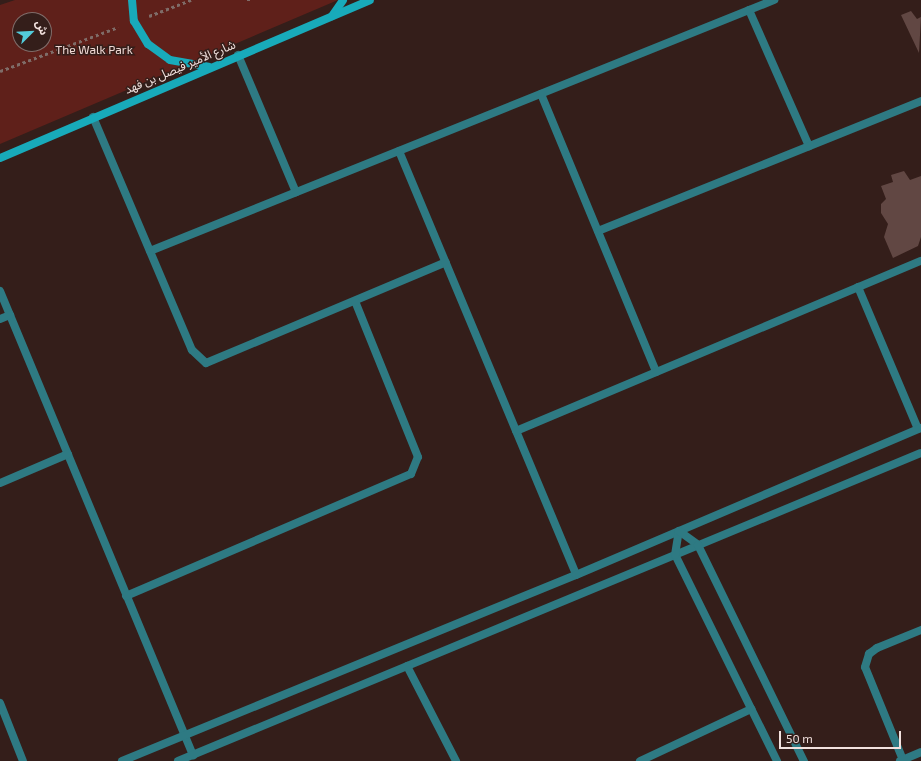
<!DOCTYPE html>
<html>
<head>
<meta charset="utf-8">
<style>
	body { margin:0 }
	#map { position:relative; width:921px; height:761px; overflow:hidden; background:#341e1a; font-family:"Exo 2","Noto Sans Arabic",sans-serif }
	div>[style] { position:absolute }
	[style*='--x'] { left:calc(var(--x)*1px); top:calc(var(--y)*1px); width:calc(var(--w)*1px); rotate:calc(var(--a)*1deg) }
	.green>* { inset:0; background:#5f201a }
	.building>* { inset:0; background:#614743 }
	.path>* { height:2.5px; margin-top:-1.25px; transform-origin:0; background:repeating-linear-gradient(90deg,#7f6c68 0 3px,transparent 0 6px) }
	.minor>* { height:8px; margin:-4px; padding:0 4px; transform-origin:4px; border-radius:4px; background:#2e7a83 }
	.secondary>* { height:8px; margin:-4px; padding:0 4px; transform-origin:4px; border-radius:4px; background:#18aaba }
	span { translate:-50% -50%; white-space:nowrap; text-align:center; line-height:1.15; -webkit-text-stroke:3px #341e1a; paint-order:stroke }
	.park-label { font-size:12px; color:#f0d8d4 }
	.street-label { font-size:12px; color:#f2e2df }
	.north { position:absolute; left:12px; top:12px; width:40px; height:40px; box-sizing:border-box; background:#341e1a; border:1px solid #806c69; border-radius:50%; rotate:66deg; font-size:11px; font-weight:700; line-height:16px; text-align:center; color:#f2e2df }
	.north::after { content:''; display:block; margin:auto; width:14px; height:18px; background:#53cbda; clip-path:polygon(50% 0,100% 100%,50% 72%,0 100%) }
	.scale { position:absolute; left:779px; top:731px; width:122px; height:18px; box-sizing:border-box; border:2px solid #f2e2df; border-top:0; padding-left:5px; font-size:12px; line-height:14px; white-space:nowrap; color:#f2e2df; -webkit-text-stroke:3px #341e1a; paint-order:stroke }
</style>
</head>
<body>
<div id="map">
	<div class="green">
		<div style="clip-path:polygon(evenodd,15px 0,338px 0,0 144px,0 5px,15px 0,20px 20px,44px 20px,44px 44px,20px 44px,20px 20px)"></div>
	</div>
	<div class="building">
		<div style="clip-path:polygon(911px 11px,917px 19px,921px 17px,919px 53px,901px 15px)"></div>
		<div style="clip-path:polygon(904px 171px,910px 180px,921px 176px,921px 237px,918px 246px,893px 258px,884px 237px,888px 224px,881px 213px,881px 204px,886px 199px,881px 186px,893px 182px,891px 175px)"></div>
	</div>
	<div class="path">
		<div style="--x:247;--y:0;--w:6;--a:0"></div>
		<div style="--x:149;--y:16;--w:45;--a:-20.9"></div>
		<div style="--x:0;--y:71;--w:126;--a:-20.4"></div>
	</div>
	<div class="minor">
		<div style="--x:749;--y:10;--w:149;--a:66.2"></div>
		<div style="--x:238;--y:55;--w:149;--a:67.1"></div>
		<div style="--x:541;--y:94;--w:301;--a:67.5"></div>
		<div style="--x:93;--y:117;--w:253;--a:67"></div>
		<div style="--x:192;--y:350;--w:19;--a:43"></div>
		<div style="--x:206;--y:363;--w:260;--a:-22.8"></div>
		<div style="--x:399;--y:151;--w:459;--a:67.3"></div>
		<div style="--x:598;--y:231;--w:348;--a:-21.9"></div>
		<div style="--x:150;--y:251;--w:673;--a:-21.91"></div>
		<div style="--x:858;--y:287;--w:154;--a:67.1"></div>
		<div style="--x:0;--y:291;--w:503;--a:67.42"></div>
		<div style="--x:0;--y:319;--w:11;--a:-22"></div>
		<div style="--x:516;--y:431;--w:439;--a:-22.8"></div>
		<div style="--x:0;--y:483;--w:74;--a:-23.1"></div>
		<div style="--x:126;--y:596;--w:310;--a:-23.2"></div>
		<div style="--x:411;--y:474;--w:18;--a:-68"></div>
		<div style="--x:418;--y:457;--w:168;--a:-112"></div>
		<div style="--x:407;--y:666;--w:107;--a:62.7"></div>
		<div style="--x:0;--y:703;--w:62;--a:68.4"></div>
		<div style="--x:903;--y:760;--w:100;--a:-112.2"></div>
		<div style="--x:865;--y:667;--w:14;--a:-73"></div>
		<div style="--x:869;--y:654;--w:10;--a:-37"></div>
		<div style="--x:877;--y:648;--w:48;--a:-22.2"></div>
		<div style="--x:122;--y:761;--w:491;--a:-22.3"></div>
		<div style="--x:576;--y:575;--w:375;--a:-23.1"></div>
		<div style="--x:178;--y:761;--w:804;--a:-22.52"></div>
		<div style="--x:640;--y:761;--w:123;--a:-25.1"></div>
		<div style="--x:777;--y:761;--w:230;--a:-116.3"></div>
		<div style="--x:675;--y:555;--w:24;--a:-81"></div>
		<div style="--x:679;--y:531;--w:24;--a:36"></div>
		<div style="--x:698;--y:545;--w:241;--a:63.9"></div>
		<div style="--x:900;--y:761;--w:23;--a:-23"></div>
	</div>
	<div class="secondary">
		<div style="--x:132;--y:0;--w:21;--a:85"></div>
		<div style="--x:134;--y:21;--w:27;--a:59"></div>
		<div style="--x:148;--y:44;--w:27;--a:36"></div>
		<div style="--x:170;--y:60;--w:39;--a:10"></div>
		<div style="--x:332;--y:16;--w:19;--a:-55"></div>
		<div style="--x:0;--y:158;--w:402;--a:-23.1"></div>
	</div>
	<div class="park-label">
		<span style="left:94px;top:50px">The Walk Park</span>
	</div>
	<div class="street-label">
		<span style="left:180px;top:67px;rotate:-23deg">شارع الأمير فيصل بن فهد</span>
	</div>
	<div class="north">ش</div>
	<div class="scale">50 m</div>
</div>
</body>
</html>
